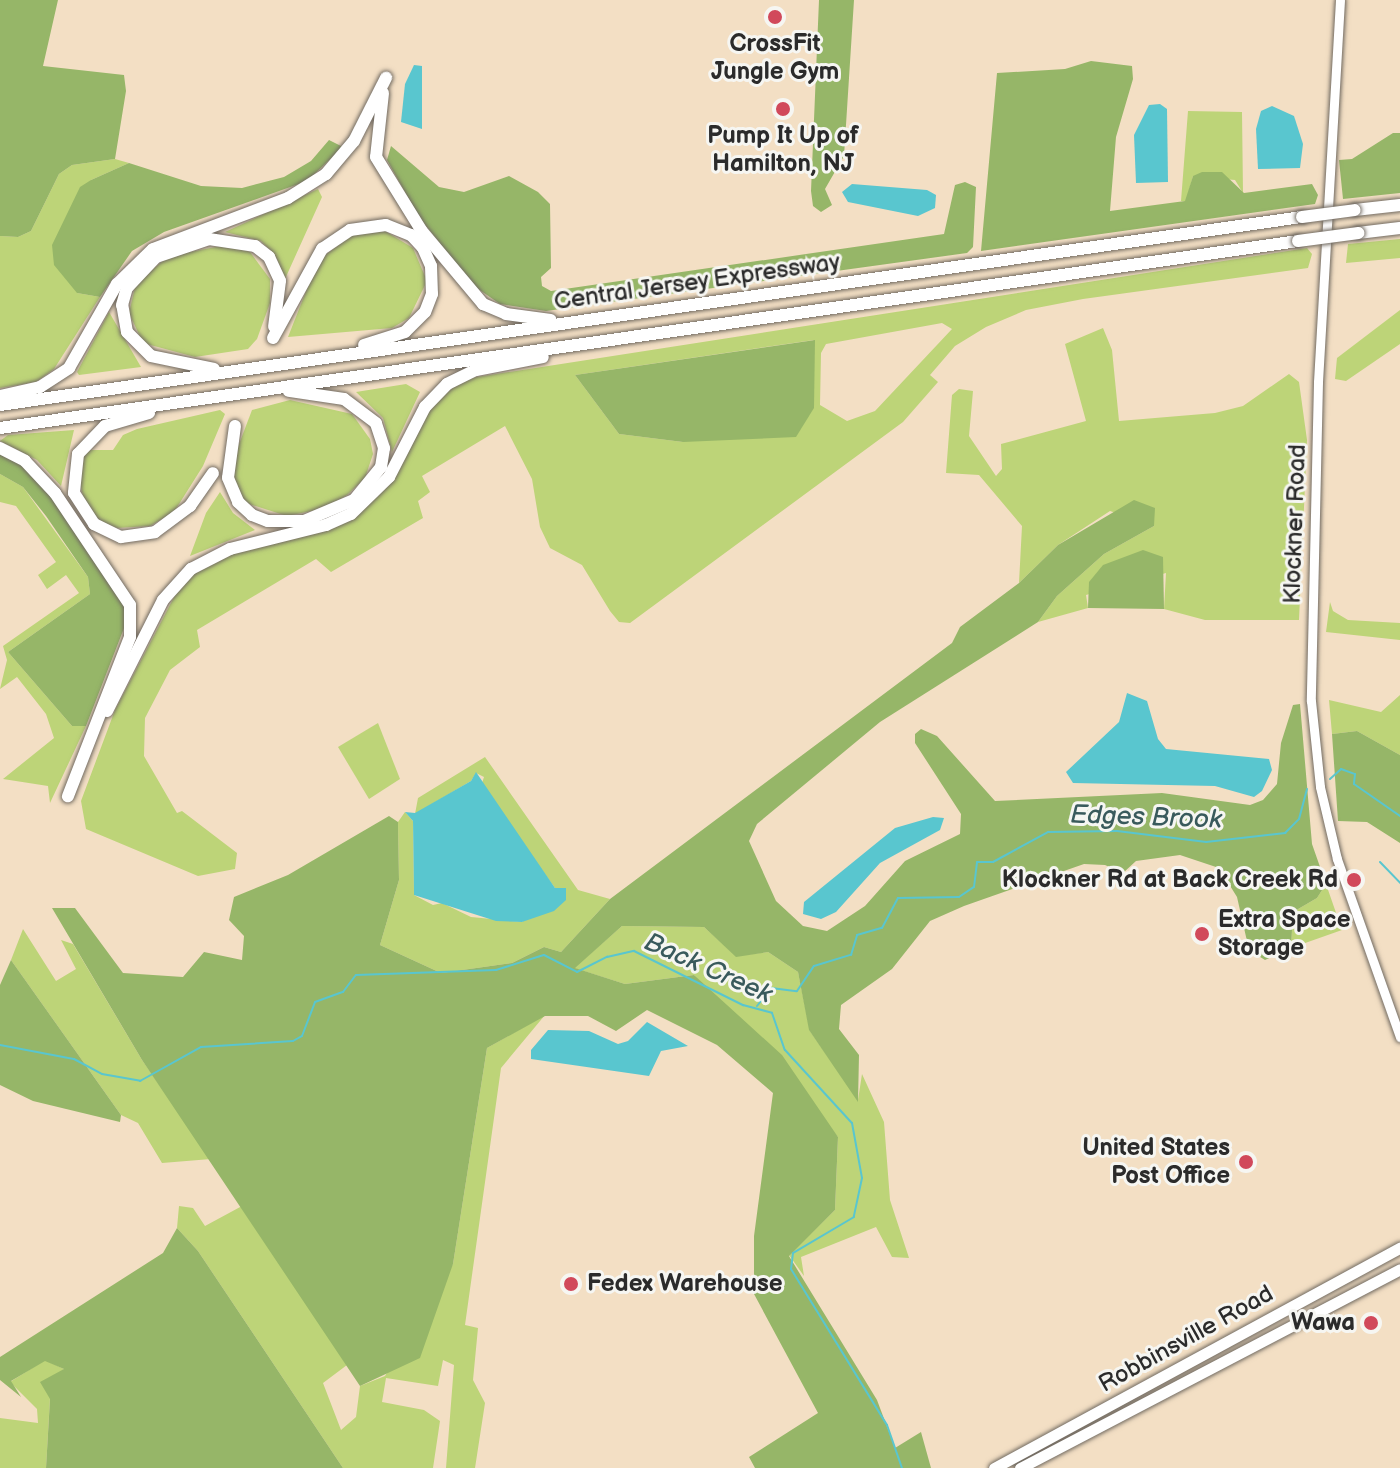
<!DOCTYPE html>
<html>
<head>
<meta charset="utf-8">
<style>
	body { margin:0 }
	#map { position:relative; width:1400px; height:1468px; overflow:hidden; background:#f3dfc4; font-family:"Balsamiq Sans",sans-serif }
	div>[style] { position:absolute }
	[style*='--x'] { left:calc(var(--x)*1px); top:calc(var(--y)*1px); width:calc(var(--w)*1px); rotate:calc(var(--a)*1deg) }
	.green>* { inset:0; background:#bdd478 }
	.forest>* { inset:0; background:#96b668 }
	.water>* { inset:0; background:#59c6cf }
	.stream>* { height:2px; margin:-1px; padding:0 1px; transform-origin:1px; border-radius:1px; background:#59c6cf }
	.roads { filter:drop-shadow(0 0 2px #716a61) drop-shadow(0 0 2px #716a61) }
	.secondary>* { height:9px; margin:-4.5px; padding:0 4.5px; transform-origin:4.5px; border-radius:4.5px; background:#fff }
	.trunk>* { height:11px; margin:-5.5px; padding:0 5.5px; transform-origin:5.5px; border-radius:5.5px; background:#fff }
	.motorway>* { height:12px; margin:-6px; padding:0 6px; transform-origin:6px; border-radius:6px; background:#fff }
	.bridges { filter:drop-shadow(0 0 2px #716a61) drop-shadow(0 0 2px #716a61) }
	.motorway-bridge>* { height:12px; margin:-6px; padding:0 6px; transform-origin:6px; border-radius:6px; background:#fff }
	.dots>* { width:22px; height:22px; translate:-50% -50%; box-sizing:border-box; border:4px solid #f6f6f2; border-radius:50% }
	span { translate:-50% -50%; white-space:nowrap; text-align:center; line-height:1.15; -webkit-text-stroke:6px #f6f6f2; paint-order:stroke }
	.poi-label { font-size:24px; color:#2b2b2b; font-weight:700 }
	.right { translate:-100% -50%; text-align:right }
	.left { translate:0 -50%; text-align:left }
	.street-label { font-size:24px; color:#2b2b2b }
	.water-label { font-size:26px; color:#395a5c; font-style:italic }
</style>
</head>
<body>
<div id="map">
	<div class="green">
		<div style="clip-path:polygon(1188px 111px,1242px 112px,1243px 193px,1235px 180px,1193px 176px,1186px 201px,1181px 201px)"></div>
		<div style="clip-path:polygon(115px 159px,129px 163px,91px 180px,77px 293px,100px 297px,54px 369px,36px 382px,0 388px,0 236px,18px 237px,31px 231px,59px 174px,72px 165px)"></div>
		<div style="clip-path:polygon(318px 189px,322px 197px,285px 279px,275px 255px,261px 241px,225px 232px)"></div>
		<div style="clip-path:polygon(385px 231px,413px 248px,427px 281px,409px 318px,392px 328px,288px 337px,318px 261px,351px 235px)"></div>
		<div style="clip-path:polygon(1400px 239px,1400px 258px,1346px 263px,1348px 244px)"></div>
		<div style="clip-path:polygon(226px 245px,250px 252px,270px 279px,270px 303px,257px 339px,248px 349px,195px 357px,143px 343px,129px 313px,136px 283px,169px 256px)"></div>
		<div style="clip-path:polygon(evenodd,1307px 248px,1312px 254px,1308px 268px,1083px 299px,1026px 310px,986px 327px,955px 346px,930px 375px,938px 382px,903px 422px,630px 623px,619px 622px,610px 611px,582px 565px,550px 548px,540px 527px,532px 479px,505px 426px,422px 476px,430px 492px,418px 501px,423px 518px,331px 572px,316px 559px,197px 630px,200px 647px,170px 670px,145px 718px,144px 756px,177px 813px,182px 811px,237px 853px,235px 869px,198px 876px,86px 829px,81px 801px,115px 710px,183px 580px,233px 553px,357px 515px,396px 475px,433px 404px,464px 379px,1307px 248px,942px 323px,952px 329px,875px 411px,847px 421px,820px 405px,821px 353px,826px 344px,942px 323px,1307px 248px,814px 340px,683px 442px,619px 434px,575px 375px,814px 340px)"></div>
		<div style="clip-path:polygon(1400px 310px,1400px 344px,1346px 381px,1335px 379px,1337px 358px)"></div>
		<div style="clip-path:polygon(109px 312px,141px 367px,79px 375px,77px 372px)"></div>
		<div style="clip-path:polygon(1103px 328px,1112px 350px,1119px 421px,1215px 413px,1243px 406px,1289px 374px,1299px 382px,1307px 440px,1299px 620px,1205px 620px,1164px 609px,1166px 573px,1086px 595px,1088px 608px,1038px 622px,1057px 596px,1104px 554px,1154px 526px,1110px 511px,1058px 545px,1019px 583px,1022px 526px,979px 475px,946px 473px,952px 395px,959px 389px,973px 391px,969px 436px,996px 476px,1002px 469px,1001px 444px,1086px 421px,1065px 344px)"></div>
		<div style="clip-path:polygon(406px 384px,420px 392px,392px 452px,383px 418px,356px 392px)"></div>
		<div style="clip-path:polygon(290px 400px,352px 414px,370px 439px,373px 454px,365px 478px,347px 495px,326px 508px,287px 516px,246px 503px,238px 495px,230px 468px,252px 410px)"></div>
		<div style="clip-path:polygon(220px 410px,225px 414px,203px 466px,174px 512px,150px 526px,117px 528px,99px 521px,85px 505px,79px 478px,83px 455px,90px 450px,113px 450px,123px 435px,137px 429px)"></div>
		<div style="clip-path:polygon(74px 430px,61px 486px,37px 460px,0 441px,8px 435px)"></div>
		<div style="clip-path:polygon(0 474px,23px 487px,88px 577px,90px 594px,8px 652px,72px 726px,86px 726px,50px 803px,48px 786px,3px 779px,54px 738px,46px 714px,17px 677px,0 689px,7px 660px,3px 646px,79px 593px,66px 575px,47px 589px,38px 575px,56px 562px,16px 506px,0 502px)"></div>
		<div style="clip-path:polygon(220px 492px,233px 513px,255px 530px,190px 556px,206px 513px)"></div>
		<div style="clip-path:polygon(1330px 602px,1333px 611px,1348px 620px,1400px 623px,1400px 640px,1326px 632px)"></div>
		<div style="clip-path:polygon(1400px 695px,1400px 755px,1357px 731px,1332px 734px,1329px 700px,1381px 712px)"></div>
		<div style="clip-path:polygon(378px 723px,400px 779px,369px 799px,338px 747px)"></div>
		<div style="clip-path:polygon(485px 757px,578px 890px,610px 899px,561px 952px,544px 947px,512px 963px,441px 973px,380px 945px,399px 880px,398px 822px,405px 812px,413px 821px,414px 895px,433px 905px,442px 903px,471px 917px,522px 922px,566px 888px,555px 888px,481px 786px,484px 777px,476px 773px,471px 781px,415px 814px,418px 798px)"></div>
		<div style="clip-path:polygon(1326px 884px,1342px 930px,1291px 948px,1293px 912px,1317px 898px)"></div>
		<div style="clip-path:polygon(622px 926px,704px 927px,736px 956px,768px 952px,798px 972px,810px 1031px,858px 1100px,862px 1074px,884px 1122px,890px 1200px,909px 1258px,892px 1257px,876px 1227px,801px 1257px,804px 1276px,789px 1255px,835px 1210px,838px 1137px,694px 975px,625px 984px,574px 968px)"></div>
		<div style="clip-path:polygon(23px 929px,56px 981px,76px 969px,61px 940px,73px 944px,142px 1060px,211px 1159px,162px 1163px,138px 1123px,121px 1115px,11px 960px)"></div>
		<div style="clip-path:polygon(545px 1015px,501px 1068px,465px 1325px,478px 1328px,473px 1380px,485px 1403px,475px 1468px,446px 1468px,454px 1365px,443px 1360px,438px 1386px,386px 1378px,382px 1402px,424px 1410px,440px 1421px,433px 1468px,343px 1468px,198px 1251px,177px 1228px,179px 1206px,193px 1208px,205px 1226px,242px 1206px,347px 1365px,323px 1383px,341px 1430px,356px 1417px,360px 1386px,385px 1376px,453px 1264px,487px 1048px)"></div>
		<div style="clip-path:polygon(45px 1360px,64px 1369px,50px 1398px,46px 1468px,0 1468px,0 1418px,38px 1423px,37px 1409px,10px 1382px)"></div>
	</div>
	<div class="forest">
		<div style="clip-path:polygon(0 0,58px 0,43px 66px,124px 75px,126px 91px,115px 159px,72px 165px,59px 174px,31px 231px,18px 237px,0 236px)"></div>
		<div style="clip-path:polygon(819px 0,854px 0,844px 156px,825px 189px,832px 205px,821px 212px,813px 206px,811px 191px)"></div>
		<div style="clip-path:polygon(1091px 61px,1132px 66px,1133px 79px,1116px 137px,1110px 211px,1185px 201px,1193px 176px,1202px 172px,1222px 172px,1244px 193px,1312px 184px,1318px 195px,1315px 204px,981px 251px,997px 73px,1065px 69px)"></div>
		<div style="clip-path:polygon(1393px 133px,1400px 133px,1400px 193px,1343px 199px,1339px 160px,1352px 159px)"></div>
		<div style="clip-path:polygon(329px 140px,343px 147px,307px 181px,164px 232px,132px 251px,100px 297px,77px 293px,54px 265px,52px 245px,80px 187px,91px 180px,129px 163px,201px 186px,242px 188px,284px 177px,311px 161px)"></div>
		<div style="clip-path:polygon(391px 146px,439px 187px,464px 192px,509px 176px,538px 192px,550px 204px,551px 268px,541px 277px,542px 286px,551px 291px,944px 234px,955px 185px,965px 182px,976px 187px,973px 247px,967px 253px,546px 311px,500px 304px,474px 286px,419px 217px,387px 160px)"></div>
		<div style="clip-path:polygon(815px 340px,814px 408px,796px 437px,683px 442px,619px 434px,575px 375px)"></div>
		<div style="clip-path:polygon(0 451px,28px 468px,87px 541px,123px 600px,126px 623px,86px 726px,72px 726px,8px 652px,90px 594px,88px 577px,46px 516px,23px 487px,0 474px)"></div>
		<div style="clip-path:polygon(1134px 500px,1155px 508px,1154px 526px,1104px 554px,1057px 596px,1038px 622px,880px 722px,757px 824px,749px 841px,776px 901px,803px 926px,827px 931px,865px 906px,905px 861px,960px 834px,961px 814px,915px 743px,915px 734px,921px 729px,937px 736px,995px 801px,1162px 793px,1250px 805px,1263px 800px,1277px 784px,1281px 743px,1293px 705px,1300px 704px,1312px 844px,1326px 884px,1317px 898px,1293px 912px,1291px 948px,1265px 960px,1249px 950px,1237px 897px,1219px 868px,1180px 855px,1136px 861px,1123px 873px,1105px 865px,1084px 864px,964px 906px,930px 921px,892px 969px,841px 1005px,839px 1029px,859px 1055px,858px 1102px,809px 1030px,798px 972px,768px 952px,736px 957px,704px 927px,622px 926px,575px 968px,625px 984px,694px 975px,782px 1055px,838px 1137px,835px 1210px,789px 1256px,877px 1400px,895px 1448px,921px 1432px,931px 1468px,755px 1468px,749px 1457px,818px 1413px,754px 1294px,754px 1236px,773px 1093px,717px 1045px,647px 1010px,616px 1031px,588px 1016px,545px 1016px,487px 1048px,453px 1264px,420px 1358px,360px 1386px,142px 1060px,52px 908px,75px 908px,123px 973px,183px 977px,204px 952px,242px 960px,244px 936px,229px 920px,234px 897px,288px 875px,389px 816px,398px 822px,399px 880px,380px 945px,441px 973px,512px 963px,544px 947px,561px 952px,610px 899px,952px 643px,960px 627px,1019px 583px,1058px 545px)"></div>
		<div style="clip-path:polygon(1143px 550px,1163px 557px,1164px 609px,1088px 608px,1089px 582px,1103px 565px)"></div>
		<div style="clip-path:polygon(1357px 731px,1400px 755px,1400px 843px,1367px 822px,1338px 821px,1332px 734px)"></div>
		<div style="clip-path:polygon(11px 960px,121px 1115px,120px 1122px,33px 1101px,0 1085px,0 985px)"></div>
		<div style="clip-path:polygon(177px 1228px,198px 1251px,343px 1468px,46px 1468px,50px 1399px,40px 1382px,64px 1369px,45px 1361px,11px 1381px,21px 1397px,0 1380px,0 1357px,163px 1253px)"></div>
	</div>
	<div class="water">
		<div style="clip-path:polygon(414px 65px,422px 66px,422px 129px,401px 122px,405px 84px)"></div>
		<div style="clip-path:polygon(1160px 104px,1167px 109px,1168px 182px,1136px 183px,1134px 135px,1149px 105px)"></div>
		<div style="clip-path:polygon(1272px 106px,1294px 116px,1303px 144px,1300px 168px,1258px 169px,1256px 129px,1261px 111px)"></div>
		<div style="clip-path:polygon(852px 184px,927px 190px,936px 195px,935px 208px,918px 216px,848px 202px,842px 192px)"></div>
		<div style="clip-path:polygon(1127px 693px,1147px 701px,1158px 739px,1166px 749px,1269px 759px,1272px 770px,1262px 791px,1254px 797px,1215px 786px,1073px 783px,1066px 772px,1119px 722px)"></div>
		<div style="clip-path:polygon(476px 772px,555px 888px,566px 888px,566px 900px,554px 911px,522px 922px,496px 921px,414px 895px,413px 821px,405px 812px,415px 813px,471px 781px)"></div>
		<div style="clip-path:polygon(933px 817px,944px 818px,940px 830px,880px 863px,836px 912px,821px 919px,803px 914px,804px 902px,895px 828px)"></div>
		<div style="clip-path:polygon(647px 1022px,688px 1046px,661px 1051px,649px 1076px,531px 1059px,531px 1050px,548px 1030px,589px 1031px,618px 1044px,628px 1041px)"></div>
	</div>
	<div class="stream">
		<div style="--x:1330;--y:779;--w:15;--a:-42"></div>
		<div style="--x:1341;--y:769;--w:15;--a:20"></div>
		<div style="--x:1355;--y:774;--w:10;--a:96"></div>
		<div style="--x:1354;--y:784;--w:56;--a:34.8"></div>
		<div style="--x:1380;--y:862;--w:29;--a:46"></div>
		<div style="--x:757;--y:1006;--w:23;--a:-52"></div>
		<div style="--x:771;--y:988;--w:26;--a:7"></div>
		<div style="--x:797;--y:991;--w:30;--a:-56"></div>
		<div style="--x:814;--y:966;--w:39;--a:-17"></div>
		<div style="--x:851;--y:955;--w:21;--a:-73"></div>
		<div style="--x:857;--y:935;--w:26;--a:-16"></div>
		<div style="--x:882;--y:928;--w:34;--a:-62"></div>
		<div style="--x:898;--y:898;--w:61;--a:-0.9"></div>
		<div style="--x:959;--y:897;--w:18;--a:-34"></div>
		<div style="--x:974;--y:887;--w:25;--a:-83"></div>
		<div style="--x:977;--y:862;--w:16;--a:0"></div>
		<div style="--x:993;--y:862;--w:63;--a:-28.6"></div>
		<div style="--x:1048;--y:832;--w:69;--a:-0.8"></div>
		<div style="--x:1117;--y:831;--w:90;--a:7"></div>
		<div style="--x:1206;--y:842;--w:80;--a:-6.5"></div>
		<div style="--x:1285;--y:833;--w:20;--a:-45"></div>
		<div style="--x:1299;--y:819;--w:31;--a:-75"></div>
		<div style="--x:0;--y:1045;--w:75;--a:10.7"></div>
		<div style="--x:74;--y:1059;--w:32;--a:28"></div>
		<div style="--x:102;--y:1074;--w:39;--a:10"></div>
		<div style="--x:140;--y:1081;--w:70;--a:-29.1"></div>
		<div style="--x:201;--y:1047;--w:92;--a:-3.7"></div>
		<div style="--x:293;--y:1041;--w:10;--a:-29"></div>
		<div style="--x:302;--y:1036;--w:36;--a:-69"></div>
		<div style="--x:315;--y:1002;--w:30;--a:-20"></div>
		<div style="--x:343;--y:992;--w:21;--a:-53"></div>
		<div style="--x:356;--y:975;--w:140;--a:-2"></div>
		<div style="--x:496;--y:970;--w:50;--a:-17.4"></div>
		<div style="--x:544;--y:955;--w:37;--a:27"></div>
		<div style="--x:577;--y:972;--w:34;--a:-27"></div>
		<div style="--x:607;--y:957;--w:28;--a:-13"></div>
		<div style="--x:634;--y:951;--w:122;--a:26.4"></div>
		<div style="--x:743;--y:1005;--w:30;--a:15"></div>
		<div style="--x:772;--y:1013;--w:39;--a:71"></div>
		<div style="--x:785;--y:1050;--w:99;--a:47.5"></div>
		<div style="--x:852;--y:1123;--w:56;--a:79.7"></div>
		<div style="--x:862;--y:1178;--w:40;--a:102"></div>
		<div style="--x:854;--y:1217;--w:71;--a:149.5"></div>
		<div style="--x:793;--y:1253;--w:16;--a:97"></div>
		<div style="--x:791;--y:1269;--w:183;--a:58.4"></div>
		<div style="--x:887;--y:1425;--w:46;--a:70.8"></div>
	</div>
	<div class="roads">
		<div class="secondary">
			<div style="--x:1340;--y:0;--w:383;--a:93.3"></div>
			<div style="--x:1318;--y:382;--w:319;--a:91.3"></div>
			<div style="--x:1311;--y:701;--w:86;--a:84"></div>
			<div style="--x:1320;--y:787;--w:74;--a:76.7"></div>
			<div style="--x:1337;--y:859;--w:189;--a:70.5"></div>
		</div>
		<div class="trunk">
			<div style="--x:994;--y:1468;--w:462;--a:-28.5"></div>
			<div style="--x:1020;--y:1468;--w:429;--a:-27.6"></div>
		</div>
		<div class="motorway">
			<div style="--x:383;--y:93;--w:64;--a:96.2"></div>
			<div style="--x:376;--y:157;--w:86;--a:58.3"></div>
			<div style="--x:421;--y:230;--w:97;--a:50"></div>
			<div style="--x:483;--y:304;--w:25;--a:23"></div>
			<div style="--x:506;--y:314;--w:45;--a:7.6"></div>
			<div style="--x:1355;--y:210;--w:45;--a:-6.3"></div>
			<div style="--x:1358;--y:233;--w:42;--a:-6.8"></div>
			<div style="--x:273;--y:338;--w:102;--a:-61.2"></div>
			<div style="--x:322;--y:249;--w:34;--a:-34"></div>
			<div style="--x:350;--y:230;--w:36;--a:-8"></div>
			<div style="--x:386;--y:225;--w:27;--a:22"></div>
			<div style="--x:411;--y:235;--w:18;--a:47"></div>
			<div style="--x:423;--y:248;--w:20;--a:66"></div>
			<div style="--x:431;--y:266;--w:28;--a:88"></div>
			<div style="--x:432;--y:294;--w:19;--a:111"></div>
			<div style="--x:425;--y:312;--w:28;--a:135"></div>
			<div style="--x:405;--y:332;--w:43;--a:162.4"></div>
			<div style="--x:214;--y:369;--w:64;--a:-168.3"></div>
			<div style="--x:151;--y:356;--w:34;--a:-135"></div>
			<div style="--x:127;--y:332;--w:27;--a:-100"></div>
			<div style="--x:122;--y:305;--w:18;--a:-74"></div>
			<div style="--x:127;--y:288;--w:42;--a:-46.9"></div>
			<div style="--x:156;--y:257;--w:56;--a:-18.8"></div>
			<div style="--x:209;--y:239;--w:47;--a:8.7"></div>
			<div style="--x:255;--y:246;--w:18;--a:38"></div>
			<div style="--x:269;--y:257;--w:26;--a:65"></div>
			<div style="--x:280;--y:281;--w:46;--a:97.4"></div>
			<div style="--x:0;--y:396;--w:41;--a:-12.7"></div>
			<div style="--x:40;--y:387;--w:35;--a:-33"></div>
			<div style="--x:69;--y:368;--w:97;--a:-60.3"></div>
			<div style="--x:117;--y:284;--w:50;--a:-44.2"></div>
			<div style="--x:153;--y:249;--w:144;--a:-20.7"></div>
			<div style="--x:288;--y:198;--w:45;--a:-32.3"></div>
			<div style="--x:326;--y:174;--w:43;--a:-49.7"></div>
			<div style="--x:354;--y:141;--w:71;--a:-63.1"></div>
			<div style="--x:0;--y:405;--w:1316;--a:-8.22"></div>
			<div style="--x:149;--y:413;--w:46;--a:163.5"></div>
			<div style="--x:105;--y:426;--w:39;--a:134"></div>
			<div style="--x:78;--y:454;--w:39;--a:96"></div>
			<div style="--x:74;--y:493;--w:37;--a:57"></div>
			<div style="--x:94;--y:524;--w:30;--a:26"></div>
			<div style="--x:121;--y:537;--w:34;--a:-8"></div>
			<div style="--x:155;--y:532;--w:44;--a:-36.6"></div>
			<div style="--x:190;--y:506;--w:40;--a:-55.1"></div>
			<div style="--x:235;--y:426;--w:52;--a:97.7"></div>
			<div style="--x:228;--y:478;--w:26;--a:67"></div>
			<div style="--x:238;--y:502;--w:19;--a:43"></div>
			<div style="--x:252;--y:515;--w:17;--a:21"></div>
			<div style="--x:268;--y:521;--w:36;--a:0"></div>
			<div style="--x:304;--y:521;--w:54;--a:-22.8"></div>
			<div style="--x:354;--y:500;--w:43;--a:-50.7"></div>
			<div style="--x:381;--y:467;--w:19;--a:-81"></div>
			<div style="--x:384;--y:448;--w:26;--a:-108"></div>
			<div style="--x:376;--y:423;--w:40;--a:-143"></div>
			<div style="--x:344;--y:399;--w:56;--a:-171.7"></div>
			<div style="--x:0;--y:428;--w:1311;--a:-8.2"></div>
			<div style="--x:0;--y:448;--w:28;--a:27"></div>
			<div style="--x:25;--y:461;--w:44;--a:46.8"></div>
			<div style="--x:55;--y:493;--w:135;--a:56.2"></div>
			<div style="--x:130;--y:605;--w:32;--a:90"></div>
			<div style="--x:130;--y:637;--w:171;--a:111.3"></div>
			<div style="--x:107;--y:711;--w:124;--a:-63.2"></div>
			<div style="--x:163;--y:600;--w:42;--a:-47.9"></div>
			<div style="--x:191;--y:569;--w:44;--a:-27.1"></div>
			<div style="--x:230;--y:549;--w:99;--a:-14"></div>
			<div style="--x:326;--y:525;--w:27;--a:-24"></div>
			<div style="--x:351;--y:514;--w:53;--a:-44.2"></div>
			<div style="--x:389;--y:477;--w:79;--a:-62.8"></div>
			<div style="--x:425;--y:407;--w:32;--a:-46"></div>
			<div style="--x:447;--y:384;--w:32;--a:-26"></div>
			<div style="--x:476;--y:370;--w:68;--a:-11"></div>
		</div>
	</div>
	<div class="bridges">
		<div class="motorway-bridge">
			<div style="--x:1302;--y:217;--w:53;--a:-7.5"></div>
			<div style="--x:1298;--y:241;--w:61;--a:-7.6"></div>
		</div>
	</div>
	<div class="dots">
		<div style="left:775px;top:17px;background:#d1495b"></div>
		<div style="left:783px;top:109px;background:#d1495b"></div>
		<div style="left:1354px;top:880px;background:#d1495b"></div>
		<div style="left:1202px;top:934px;background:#d1495b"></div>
		<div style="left:1246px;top:1162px;background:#d1495b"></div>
		<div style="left:571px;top:1284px;background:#d1495b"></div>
		<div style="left:1371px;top:1323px;background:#d1495b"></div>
	</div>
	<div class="poi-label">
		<span style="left:775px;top:58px">CrossFit<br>Jungle Gym</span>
		<span style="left:783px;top:150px">Pump It Up of<br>Hamilton, NJ</span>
		<span class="right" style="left:1338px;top:880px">Klockner Rd at Back Creek Rd</span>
		<span class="left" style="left:1218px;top:934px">Extra Space<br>Storage</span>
		<span class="right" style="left:1230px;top:1162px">United States<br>Post Office</span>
		<span class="left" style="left:587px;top:1284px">Fedex Warehouse</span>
		<span class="right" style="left:1355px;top:1323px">Wawa</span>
	</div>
	<div class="street-label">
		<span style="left:697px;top:282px;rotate:-8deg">Central Jersey Expressway</span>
		<span style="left:1295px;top:524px;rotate:-88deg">Klockner Road</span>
		<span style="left:1186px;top:1339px;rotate:-29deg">Robbinsville Road</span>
	</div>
	<div class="water-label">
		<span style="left:1146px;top:818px;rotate:2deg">Edges Brook</span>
		<span style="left:708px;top:969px;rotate:24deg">Back Creek</span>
	</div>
</div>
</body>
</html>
